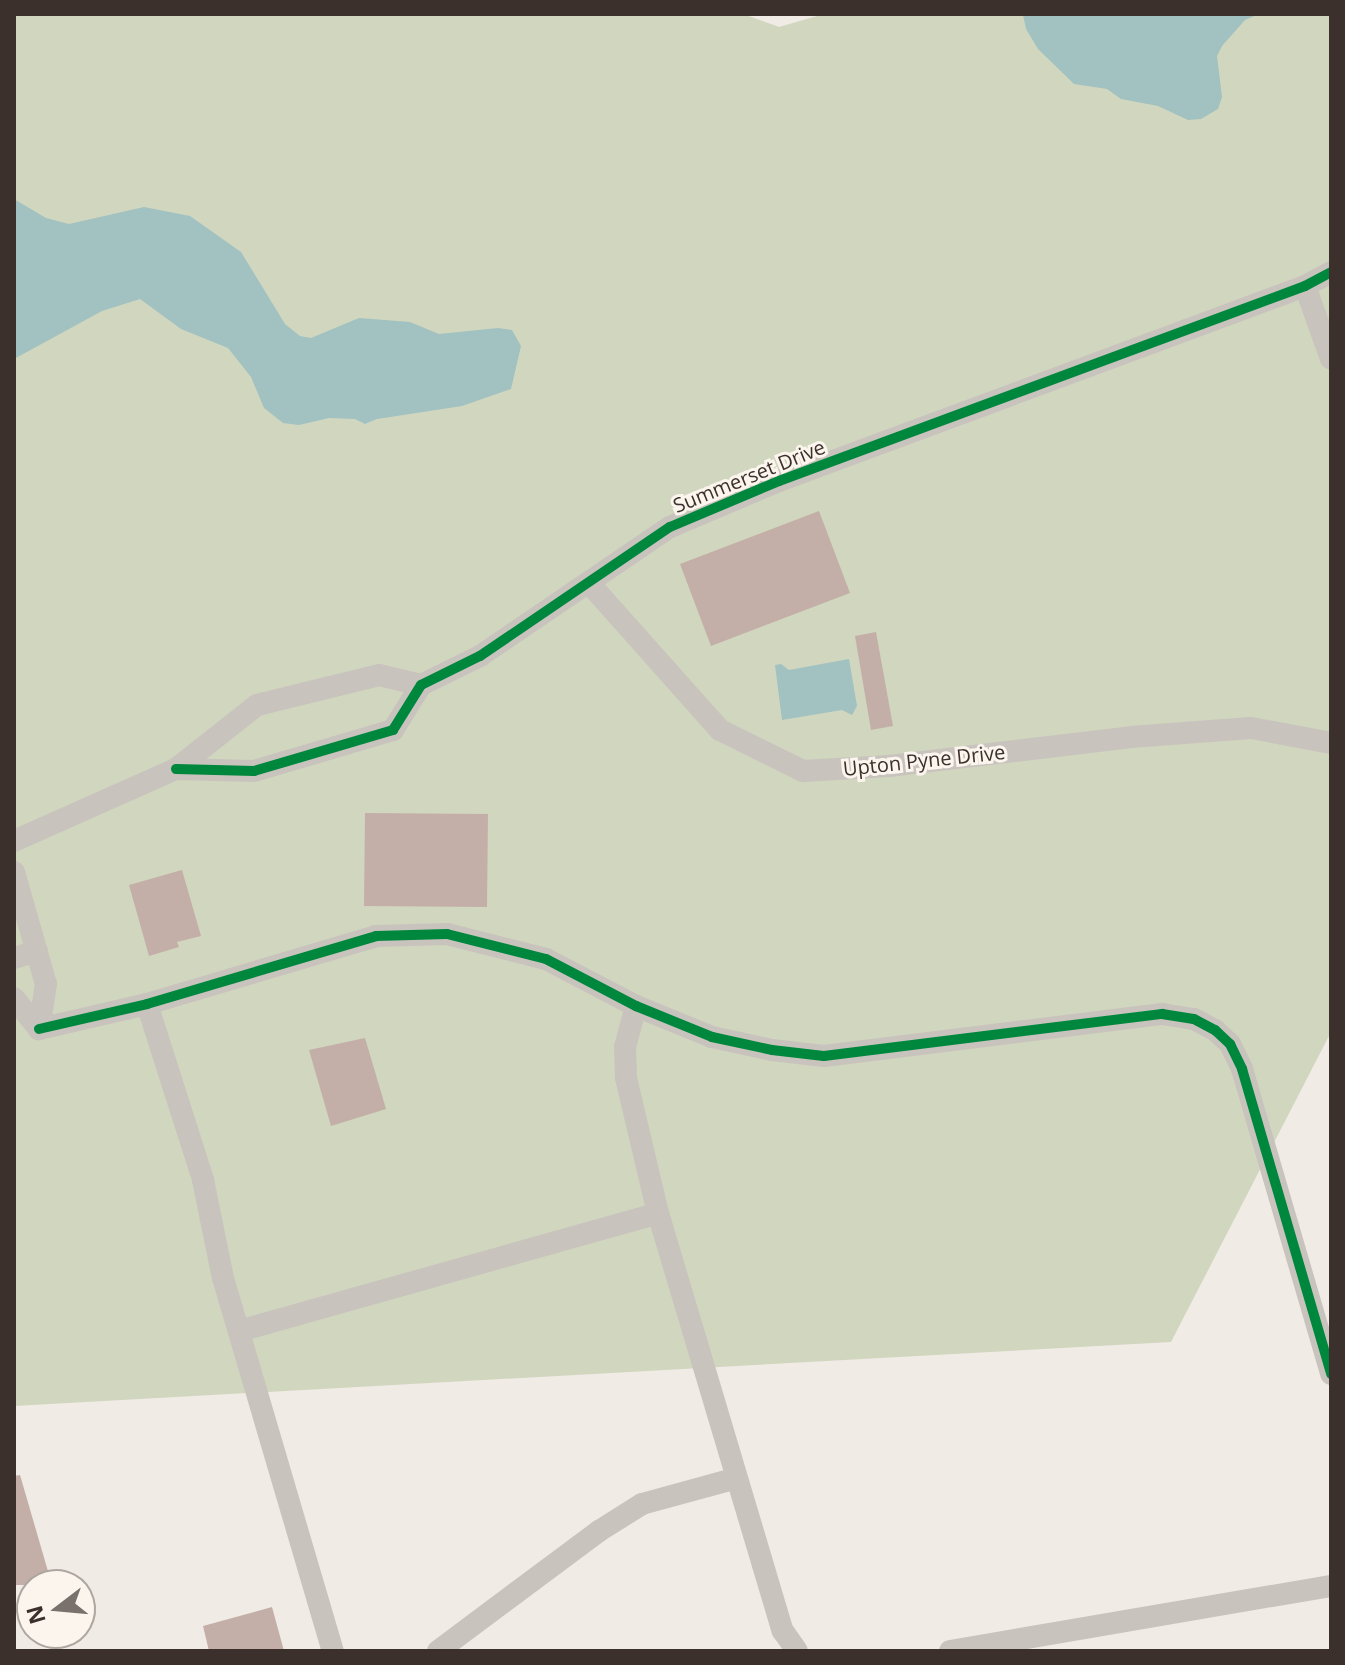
<!DOCTYPE html>
<html>
<head>
<meta charset="utf-8">
<style>
	body { margin:0 }
	#map { position:relative; width:1345px; height:1665px; overflow:hidden; background:#f0ebe5; font-family:"Open Sans",sans-serif }
	div>[style] { position:absolute }
	[style*='--x'] { left:calc(var(--x)*1px); top:calc(var(--y)*1px); width:calc(var(--w)*1px); rotate:calc(var(--a)*1deg) }
	.green>* { inset:0; background:#d1d6bf }
	.water>* { inset:0; background:#a1c2c1 }
	.building>* { inset:0; background:#c3afa7 }
	.minor>* { height:22px; margin:-11px; padding:0 11px; transform-origin:11px; border-radius:11px; background:#c9c3be }
	.cycleway>* { height:10px; margin:-5px; padding:0 5px; transform-origin:5px; border-radius:5px; background:#00873e }
	span { translate:-50% -50%; white-space:nowrap; text-align:center; line-height:1.15; -webkit-text-stroke:6px #fbf5ee; paint-order:stroke }
	.street-label { font-size:20px; color:#3b302b }
	.frame { position:absolute; inset:0; border:16px solid #3b302b; pointer-events:none }
	.north { position:absolute; left:16px; top:1569px; width:80px; height:80px; box-sizing:border-box; background:#fbf5ee; border:2px solid #aea6a0; border-radius:50%; rotate:254deg; font-size:22px; font-weight:700; line-height:32px; text-align:center; color:#3b302b }
	.north::after { content:''; display:block; margin:auto; width:28px; height:36px; background:#7a716c; clip-path:polygon(50% 0,100% 100%,50% 72%,0 100%) }
</style>
</head>
<body>
<div id="map">
	<div class="green">
		<div style="clip-path:polygon(14px 14px,743px 14px,779px 27px,824px 14px,1331px 14px,1331px 1032px,1171px 1342px,14px 1406px)"></div>
	</div>
	<div class="water">
		<div style="clip-path:polygon(1259px 14px,1245px 20px,1222px 46px,1217px 56px,1222px 97px,1218px 109px,1201px 119px,1188px 120px,1158px 106px,1121px 99px,1107px 89px,1074px 84px,1038px 49px,1026px 29px,1023px 15px)"></div>
		<div style="clip-path:polygon(14px 199px,46px 218px,69px 224px,144px 207px,190px 216px,241px 252px,285px 324px,300px 336px,311px 338px,359px 318px,410px 322px,439px 334px,498px 328px,512px 330px,521px 346px,511px 389px,462px 406px,377px 419px,365px 424px,355px 419px,329px 418px,299px 425px,283px 423px,264px 408px,251px 377px,228px 348px,181px 329px,140px 299px,102px 311px,14px 359px)"></div>
		<div style="clip-path:polygon(849px 659px,857px 706px,852px 715px,842px 710px,782px 720px,775px 665px,781px 664px,789px 670px)"></div>
	</div>
	<div class="building">
		<div style="clip-path:polygon(819px 511px,850px 593px,711px 646px,680px 564px)"></div>
		<div style="clip-path:polygon(876px 632px,893px 726px,871px 730px,855px 636px)"></div>
		<div style="clip-path:polygon(365px 813px,488px 814px,487px 907px,364px 906px)"></div>
		<div style="clip-path:polygon(182px 870px,201px 936px,177px 942px,179px 947px,149px 956px,129px 885px)"></div>
		<div style="clip-path:polygon(365px 1038px,386px 1109px,331px 1126px,309px 1050px)"></div>
		<div style="clip-path:polygon(20px 1475px,52px 1585px,14px 1585px,14px 1476px)"></div>
		<div style="clip-path:polygon(272px 1607px,284px 1651px,209px 1651px,203px 1626px)"></div>
	</div>
	<div class="minor">
		<div style="--x:1305;--y:286;--w:77;--a:70.4"></div>
		<div style="--x:589;--y:583;--w:197;--a:48.3"></div>
		<div style="--x:720;--y:730;--w:93;--a:26.3"></div>
		<div style="--x:803;--y:771;--w:86;--a:-3.3"></div>
		<div style="--x:889;--y:766;--w:244;--a:-6.8"></div>
		<div style="--x:1131;--y:737;--w:120;--a:-4.3"></div>
		<div style="--x:1251;--y:728;--w:81;--a:10.6"></div>
		<div style="--x:176;--y:769;--w:78;--a:1.5"></div>
		<div style="--x:254;--y:771;--w:145;--a:-16.4"></div>
		<div style="--x:393;--y:730;--w:53;--a:-58.1"></div>
		<div style="--x:421;--y:685;--w:66;--a:-26.2"></div>
		<div style="--x:480;--y:656;--w:230;--a:-34.2"></div>
		<div style="--x:670;--y:527;--w:118;--a:-22.9"></div>
		<div style="--x:779;--y:481;--w:561;--a:-20.34"></div>
		<div style="--x:1305;--y:286;--w:30;--a:-28"></div>
		<div style="--x:14;--y:841;--w:177;--a:-24"></div>
		<div style="--x:176;--y:769;--w:103;--a:-38.3"></div>
		<div style="--x:257;--y:705;--w:126;--a:-13.8"></div>
		<div style="--x:379;--y:675;--w:43;--a:13.4"></div>
		<div style="--x:14;--y:872;--w:116;--a:74.1"></div>
		<div style="--x:46;--y:984;--w:46;--a:98.8"></div>
		<div style="--x:39;--y:1029;--w:40;--a:-129"></div>
		<div style="--x:14;--y:958;--w:24;--a:-17"></div>
		<div style="--x:147;--y:1004;--w:185;--a:72.3"></div>
		<div style="--x:203;--y:1180;--w:100;--a:78.5"></div>
		<div style="--x:223;--y:1278;--w:389;--a:73.6"></div>
		<div style="--x:636;--y:1006;--w:42;--a:105"></div>
		<div style="--x:625;--y:1047;--w:31;--a:88"></div>
		<div style="--x:626;--y:1078;--w:139;--a:76.7"></div>
		<div style="--x:658;--y:1213;--w:436;--a:73.4"></div>
		<div style="--x:783;--y:1631;--w:24;--a:55"></div>
		<div style="--x:39;--y:1029;--w:111;--a:-13"></div>
		<div style="--x:147;--y:1004;--w:239;--a:-16.5"></div>
		<div style="--x:376;--y:936;--w:71;--a:-1.6"></div>
		<div style="--x:447;--y:934;--w:102;--a:14.2"></div>
		<div style="--x:546;--y:959;--w:102;--a:27.6"></div>
		<div style="--x:636;--y:1006;--w:82;--a:22.2"></div>
		<div style="--x:712;--y:1037;--w:61;--a:12.2"></div>
		<div style="--x:772;--y:1050;--w:52;--a:6.6"></div>
		<div style="--x:824;--y:1056;--w:341;--a:-7.1"></div>
		<div style="--x:1162;--y:1014;--w:32;--a:9"></div>
		<div style="--x:1194;--y:1019;--w:24;--a:28"></div>
		<div style="--x:1215;--y:1030;--w:21;--a:43"></div>
		<div style="--x:1230;--y:1044;--w:28;--a:64"></div>
		<div style="--x:1242;--y:1069;--w:318;--a:73.7"></div>
		<div style="--x:239;--y:1331;--w:435;--a:-15.7"></div>
		<div style="--x:438;--y:1651;--w:201;--a:-36.7"></div>
		<div style="--x:599;--y:1531;--w:51;--a:-32.1"></div>
		<div style="--x:642;--y:1504;--w:98;--a:-15.3"></div>
		<div style="--x:950;--y:1651;--w:387;--a:-9.7"></div>
	</div>
	<div class="cycleway">
		<div style="--x:176;--y:769;--w:78;--a:1.5"></div>
		<div style="--x:254;--y:771;--w:145;--a:-16.4"></div>
		<div style="--x:393;--y:730;--w:53;--a:-58.1"></div>
		<div style="--x:421;--y:685;--w:66;--a:-26.2"></div>
		<div style="--x:480;--y:656;--w:230;--a:-34.2"></div>
		<div style="--x:670;--y:527;--w:118;--a:-22.9"></div>
		<div style="--x:779;--y:481;--w:561;--a:-20.34"></div>
		<div style="--x:1305;--y:286;--w:30;--a:-28"></div>
		<div style="--x:39;--y:1029;--w:111;--a:-13"></div>
		<div style="--x:147;--y:1004;--w:239;--a:-16.5"></div>
		<div style="--x:376;--y:936;--w:71;--a:-1.6"></div>
		<div style="--x:447;--y:934;--w:102;--a:14.2"></div>
		<div style="--x:546;--y:959;--w:102;--a:27.6"></div>
		<div style="--x:636;--y:1006;--w:82;--a:22.2"></div>
		<div style="--x:712;--y:1037;--w:61;--a:12.2"></div>
		<div style="--x:772;--y:1050;--w:52;--a:6.6"></div>
		<div style="--x:824;--y:1056;--w:341;--a:-7.1"></div>
		<div style="--x:1162;--y:1014;--w:32;--a:9"></div>
		<div style="--x:1194;--y:1019;--w:24;--a:28"></div>
		<div style="--x:1215;--y:1030;--w:21;--a:43"></div>
		<div style="--x:1230;--y:1044;--w:28;--a:64"></div>
		<div style="--x:1242;--y:1069;--w:318;--a:73.7"></div>
	</div>
	<div class="street-label">
		<span style="left:749px;top:476px;rotate:-22deg">Summerset Drive</span>
		<span style="left:924px;top:760px;rotate:-6deg">Upton Pyne Drive</span>
	</div>
	<div class="frame"></div>
	<div class="north">N</div>
</div>
</body>
</html>
